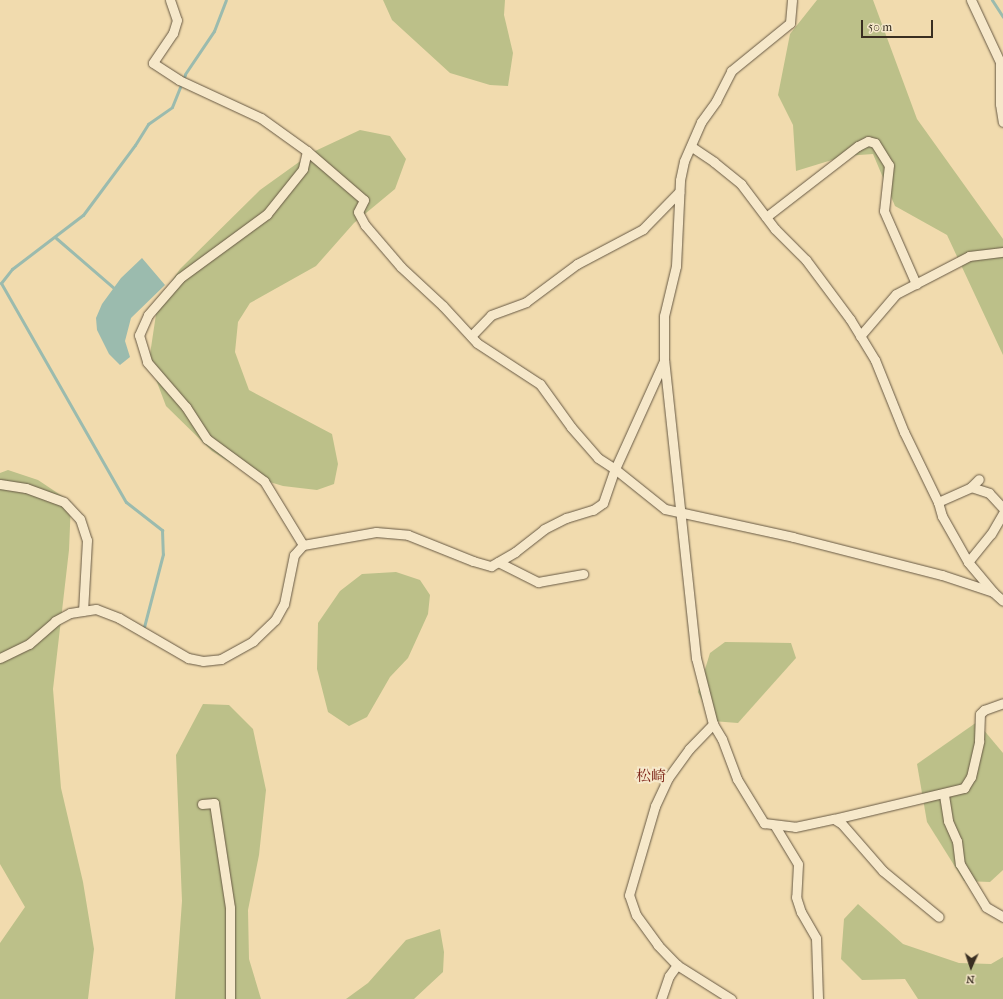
<!DOCTYPE html>
<html>
<head>
<meta charset="utf-8">
<style>
	body { margin:0 }
	#map { position:relative; width:1003px; height:999px; overflow:hidden; background:#f1dbae; font-family:"IM FELL French Canon","Noto Serif JP",serif }
	div>[style] { position:absolute }
	[style*='--x'] { left:calc(var(--x)*1px); top:calc(var(--y)*1px); width:calc(var(--w)*1px); rotate:calc(var(--a)*1deg) }
	.green>* { inset:0; background:#bcc089 }
	.water>* { inset:0; background:#9bbbae }
	.stream>* { height:3px; margin:-1.5px; padding:0 1.5px; transform-origin:1.5px; border-radius:1.5px; background:#9bbbae }
	.roads { filter:drop-shadow(0 0 1px #675944) drop-shadow(0 0 1px #675944) }
	.minor>* { height:9px; margin:-4.5px; padding:0 4.5px; transform-origin:4.5px; border-radius:4.5px; background:#f6e8ca }
	span { translate:-50% -50%; white-space:nowrap; text-align:center; line-height:1.15; -webkit-text-stroke:4px #f6e8ca; paint-order:stroke }
	.quarter-label { font-size:15px; color:#7a1f14 }
	.north { position:absolute; left:951px; top:947px; width:40px; height:40px; -webkit-text-stroke:3px #f6e8ca; paint-order:stroke; rotate:183deg; font-size:11px; font-weight:700; line-height:16px; text-align:center; color:#392e21 }
	.north::after { content:''; display:block; margin:auto; width:14px; height:18px; background:#392e21; clip-path:polygon(50% 0,100% 100%,50% 72%,0 100%) }
	.scale { position:absolute; left:861px; top:20px; width:72px; height:18px; box-sizing:border-box; border:2px solid #392e21; border-top:0; padding-left:5px; font-size:12px; line-height:14px; white-space:nowrap; color:#392e21; -webkit-text-stroke:3px #f6e8ca; paint-order:stroke }
</style>
</head>
<body>
<div id="map">
	<div class="green">
		<div style="clip-path:polygon(383px 0,505px 0,504px 15px,513px 53px,508px 86px,490px 85px,450px 73px,392px 20px)"></div>
		<div style="clip-path:polygon(817px 0,873px 0,917px 119px,1003px 239px,1003px 355px,947px 235px,895px 206px,873px 154px,845px 156px,796px 171px,793px 125px,778px 95px,790px 34px)"></div>
		<div style="clip-path:polygon(360px 130px,390px 136px,406px 159px,395px 189px,354px 223px,316px 266px,250px 303px,238px 322px,235px 352px,249px 390px,332px 434px,338px 464px,334px 484px,317px 490px,283px 486px,253px 477px,212px 451px,166px 406px,149px 361px,158px 301px,180px 269px,260px 190px,313px 152px)"></div>
		<div style="clip-path:polygon(8px 470px,38px 480px,71px 502px,69px 550px,53px 689px,61px 788px,83px 882px,94px 949px,88px 999px,0 999px,0 943px,25px 907px,0 864px,0 473px)"></div>
		<div style="clip-path:polygon(396px 572px,420px 580px,430px 595px,428px 614px,408px 658px,390px 677px,367px 717px,349px 726px,328px 712px,317px 669px,318px 623px,340px 591px,362px 574px)"></div>
		<div style="clip-path:polygon(725px 642px,791px 643px,796px 658px,738px 723px,712px 721px,698px 692px,710px 653px)"></div>
		<div style="clip-path:polygon(203px 704px,229px 705px,253px 729px,266px 790px,259px 855px,248px 910px,249px 959px,261px 999px,175px 999px,182px 901px,176px 755px)"></div>
		<div style="clip-path:polygon(977px 722px,1003px 753px,1003px 870px,990px 882px,964px 881px,927px 822px,917px 764px)"></div>
		<div style="clip-path:polygon(858px 904px,903px 944px,959px 963px,991px 964px,1003px 957px,1003px 999px,918px 999px,905px 979px,862px 980px,841px 959px,844px 919px)"></div>
		<div style="clip-path:polygon(440px 929px,444px 952px,443px 972px,414px 999px,346px 999px,368px 983px,406px 940px)"></div>
	</div>
	<div class="water">
		<div style="clip-path:polygon(142px 258px,165px 285px,131px 318px,125px 341px,130px 357px,120px 365px,109px 354px,97px 330px,96px 318px,102px 304px,121px 278px)"></div>
	</div>
	<div class="stream">
		<div style="--x:992;--y:0;--w:20;--a:57"></div>
		<div style="--x:56;--y:238;--w:77;--a:40.8"></div>
		<div style="--x:1;--y:283;--w:252;--a:60.3"></div>
		<div style="--x:126;--y:502;--w:46;--a:37.9"></div>
		<div style="--x:162;--y:530;--w:24;--a:88"></div>
		<div style="--x:163;--y:554;--w:75;--a:104.6"></div>
		<div style="--x:1;--y:283;--w:18;--a:-52"></div>
		<div style="--x:12;--y:269;--w:89;--a:-37.3"></div>
		<div style="--x:83;--y:215;--w:87;--a:-53.4"></div>
		<div style="--x:135;--y:145;--w:25;--a:-58"></div>
		<div style="--x:148;--y:124;--w:29;--a:-35"></div>
		<div style="--x:172;--y:107;--w:35;--a:-68"></div>
		<div style="--x:185;--y:74;--w:52;--a:-56"></div>
		<div style="--x:214;--y:31;--w:33;--a:-69"></div>
	</div>
	<div class="roads">
		<div class="minor">
			<div style="--x:170;--y:0;--w:21;--a:71"></div>
			<div style="--x:177;--y:20;--w:14;--a:107"></div>
			<div style="--x:173;--y:33;--w:36;--a:124"></div>
			<div style="--x:153;--y:63;--w:31;--a:33"></div>
			<div style="--x:179;--y:80;--w:90;--a:24.9"></div>
			<div style="--x:261;--y:118;--w:57;--a:35.7"></div>
			<div style="--x:307;--y:151;--w:18;--a:103"></div>
			<div style="--x:303;--y:169;--w:58;--a:128.7"></div>
			<div style="--x:267;--y:214;--w:108;--a:143.7"></div>
			<div style="--x:180;--y:278;--w:49;--a:130.9"></div>
			<div style="--x:148;--y:315;--w:22;--a:114"></div>
			<div style="--x:139;--y:335;--w:28;--a:73"></div>
			<div style="--x:147;--y:362;--w:60;--a:49.1"></div>
			<div style="--x:186;--y:407;--w:38;--a:57"></div>
			<div style="--x:207;--y:439;--w:71;--a:36.4"></div>
			<div style="--x:264;--y:481;--w:75;--a:58.6"></div>
			<div style="--x:971;--y:0;--w:68;--a:64.9"></div>
			<div style="--x:1000;--y:62;--w:42;--a:90"></div>
			<div style="--x:1000;--y:104;--w:18;--a:81"></div>
			<div style="--x:692;--y:147;--w:27;--a:34"></div>
			<div style="--x:714;--y:162;--w:35;--a:39"></div>
			<div style="--x:741;--y:184;--w:56;--a:52.9"></div>
			<div style="--x:775;--y:229;--w:44;--a:45"></div>
			<div style="--x:806;--y:260;--w:74;--a:53.3"></div>
			<div style="--x:850;--y:319;--w:48;--a:58.6"></div>
			<div style="--x:875;--y:360;--w:78;--a:68.1"></div>
			<div style="--x:904;--y:432;--w:78;--a:64.1"></div>
			<div style="--x:938;--y:502;--w:15;--a:74"></div>
			<div style="--x:942;--y:516;--w:53;--a:60.5"></div>
			<div style="--x:968;--y:562;--w:39;--a:50"></div>
			<div style="--x:307;--y:151;--w:75;--a:40.7"></div>
			<div style="--x:364;--y:200;--w:13;--a:117"></div>
			<div style="--x:358;--y:212;--w:15;--a:62"></div>
			<div style="--x:365;--y:225;--w:55;--a:49.4"></div>
			<div style="--x:401;--y:267;--w:57;--a:42.9"></div>
			<div style="--x:443;--y:306;--w:50;--a:47.4"></div>
			<div style="--x:477;--y:343;--w:75;--a:33.1"></div>
			<div style="--x:540;--y:384;--w:53;--a:54.2"></div>
			<div style="--x:571;--y:427;--w:41;--a:48.9"></div>
			<div style="--x:598;--y:458;--w:20;--a:33"></div>
			<div style="--x:615;--y:469;--w:119;--a:-65.6"></div>
			<div style="--x:766;--y:217;--w:116;--a:-37.7"></div>
			<div style="--x:858;--y:146;--w:11;--a:-27"></div>
			<div style="--x:868;--y:141;--w:7;--a:16"></div>
			<div style="--x:875;--y:143;--w:26;--a:58"></div>
			<div style="--x:889;--y:165;--w:46;--a:96.2"></div>
			<div style="--x:884;--y:211;--w:80;--a:66.3"></div>
			<div style="--x:471;--y:336;--w:29;--a:-46"></div>
			<div style="--x:491;--y:315;--w:37;--a:-20"></div>
			<div style="--x:526;--y:302;--w:64;--a:-36.7"></div>
			<div style="--x:577;--y:264;--w:75;--a:-27.9"></div>
			<div style="--x:643;--y:229;--w:52;--a:-45.8"></div>
			<div style="--x:860;--y:336;--w:55;--a:-49.4"></div>
			<div style="--x:896;--y:294;--w:82;--a:-27.5"></div>
			<div style="--x:969;--y:256;--w:34;--a:-7"></div>
			<div style="--x:0;--y:484;--w:26;--a:9"></div>
			<div style="--x:26;--y:488;--w:40;--a:20.2"></div>
			<div style="--x:64;--y:502;--w:23;--a:47"></div>
			<div style="--x:80;--y:519;--w:22;--a:72"></div>
			<div style="--x:87;--y:540;--w:71;--a:93.2"></div>
			<div style="--x:971;--y:487;--w:19;--a:18"></div>
			<div style="--x:989;--y:493;--w:21;--a:47"></div>
			<div style="--x:938;--y:502;--w:36;--a:-24"></div>
			<div style="--x:971;--y:487;--w:11;--a:-45"></div>
			<div style="--x:498;--y:562;--w:45;--a:26.6"></div>
			<div style="--x:538;--y:582;--w:46;--a:-10.1"></div>
			<div style="--x:968;--y:562;--w:36;--a:-51"></div>
			<div style="--x:991;--y:534;--w:24;--a:-60"></div>
			<div style="--x:0;--y:658;--w:32;--a:-26"></div>
			<div style="--x:29;--y:644;--w:35;--a:-41"></div>
			<div style="--x:55;--y:621;--w:17;--a:-28"></div>
			<div style="--x:70;--y:613;--w:26;--a:-9"></div>
			<div style="--x:96;--y:609;--w:25;--a:21"></div>
			<div style="--x:119;--y:618;--w:80;--a:30.1"></div>
			<div style="--x:188;--y:658;--w:15;--a:11"></div>
			<div style="--x:203;--y:661;--w:18;--a:-6"></div>
			<div style="--x:221;--y:659;--w:37;--a:-29"></div>
			<div style="--x:253;--y:641;--w:30;--a:-44"></div>
			<div style="--x:275;--y:620;--w:18;--a:-61"></div>
			<div style="--x:284;--y:604;--w:50;--a:-78.5"></div>
			<div style="--x:294;--y:555;--w:13;--a:-48"></div>
			<div style="--x:303;--y:545;--w:74;--a:-10.1"></div>
			<div style="--x:376;--y:532;--w:32;--a:5"></div>
			<div style="--x:408;--y:535;--w:70;--a:21.8"></div>
			<div style="--x:473;--y:561;--w:19;--a:16"></div>
			<div style="--x:491;--y:566;--w:28;--a:-30"></div>
			<div style="--x:515;--y:552;--w:37;--a:-38"></div>
			<div style="--x:544;--y:529;--w:25;--a:-27"></div>
			<div style="--x:566;--y:518;--w:28;--a:-17"></div>
			<div style="--x:593;--y:510;--w:12;--a:-35"></div>
			<div style="--x:603;--y:503;--w:36;--a:-71"></div>
			<div style="--x:615;--y:469;--w:64;--a:38.7"></div>
			<div style="--x:665;--y:509;--w:131;--a:12.3"></div>
			<div style="--x:793;--y:537;--w:154;--a:14.3"></div>
			<div style="--x:942;--y:575;--w:54;--a:18.4"></div>
			<div style="--x:993;--y:592;--w:13;--a:42"></div>
			<div style="--x:713;--y:724;--w:17;--a:59"></div>
			<div style="--x:722;--y:739;--w:43;--a:69.4"></div>
			<div style="--x:737;--y:779;--w:52;--a:58.5"></div>
			<div style="--x:764;--y:823;--w:31;--a:7"></div>
			<div style="--x:795;--y:827;--w:40;--a:-12"></div>
			<div style="--x:834;--y:819;--w:9;--a:32"></div>
			<div style="--x:842;--y:824;--w:62;--a:48.9"></div>
			<div style="--x:883;--y:871;--w:72;--a:39.4"></div>
			<div style="--x:944;--y:795;--w:26;--a:81"></div>
			<div style="--x:948;--y:821;--w:22;--a:66"></div>
			<div style="--x:957;--y:841;--w:23;--a:83"></div>
			<div style="--x:960;--y:864;--w:50;--a:58.8"></div>
			<div style="--x:986;--y:907;--w:20;--a:30"></div>
			<div style="--x:202;--y:804;--w:12;--a:-5"></div>
			<div style="--x:214;--y:803;--w:106;--a:81.3"></div>
			<div style="--x:230;--y:908;--w:91;--a:90"></div>
			<div style="--x:834;--y:819;--w:134;--a:-13.4"></div>
			<div style="--x:964;--y:788;--w:13;--a:-58"></div>
			<div style="--x:971;--y:777;--w:37;--a:-77"></div>
			<div style="--x:979;--y:741;--w:27;--a:-88"></div>
			<div style="--x:980;--y:714;--w:6;--a:-45"></div>
			<div style="--x:984;--y:710;--w:20;--a:-20"></div>
			<div style="--x:775;--y:826;--w:44;--a:58.8"></div>
			<div style="--x:798;--y:864;--w:33;--a:93"></div>
			<div style="--x:796;--y:897;--w:16;--a:72"></div>
			<div style="--x:801;--y:912;--w:30;--a:60"></div>
			<div style="--x:816;--y:938;--w:61;--a:88.1"></div>
			<div style="--x:677;--y:965;--w:64;--a:32.2"></div>
			<div style="--x:661;--y:999;--w:24;--a:-71"></div>
			<div style="--x:669;--y:976;--w:14;--a:-54"></div>
			<div style="--x:677;--y:965;--w:28;--a:-134"></div>
			<div style="--x:658;--y:945;--w:37;--a:-126"></div>
			<div style="--x:636;--y:915;--w:21;--a:-109"></div>
			<div style="--x:629;--y:895;--w:93;--a:-73.7"></div>
			<div style="--x:655;--y:806;--w:31;--a:-65"></div>
			<div style="--x:668;--y:778;--w:36;--a:-54"></div>
			<div style="--x:689;--y:749;--w:35;--a:-46"></div>
			<div style="--x:713;--y:724;--w:68;--a:-104.4"></div>
			<div style="--x:696;--y:658;--w:299;--a:-96.1"></div>
			<div style="--x:664;--y:361;--w:45;--a:-90"></div>
			<div style="--x:664;--y:316;--w:51;--a:-76.5"></div>
			<div style="--x:676;--y:266;--w:86;--a:-87.3"></div>
			<div style="--x:680;--y:180;--w:19;--a:-78"></div>
			<div style="--x:684;--y:161;--w:43;--a:-66.4"></div>
			<div style="--x:701;--y:122;--w:26;--a:-54"></div>
			<div style="--x:716;--y:101;--w:34;--a:-63"></div>
			<div style="--x:731;--y:71;--w:76;--a:-39.1"></div>
			<div style="--x:790;--y:23;--w:23;--a:-85"></div>
		</div>
	</div>
	<div class="quarter-label">
		<span style="left:651px;top:777px">松崎</span>
	</div>
	<div class="north">N</div>
	<div class="scale">50 m</div>
</div>
</body>
</html>
